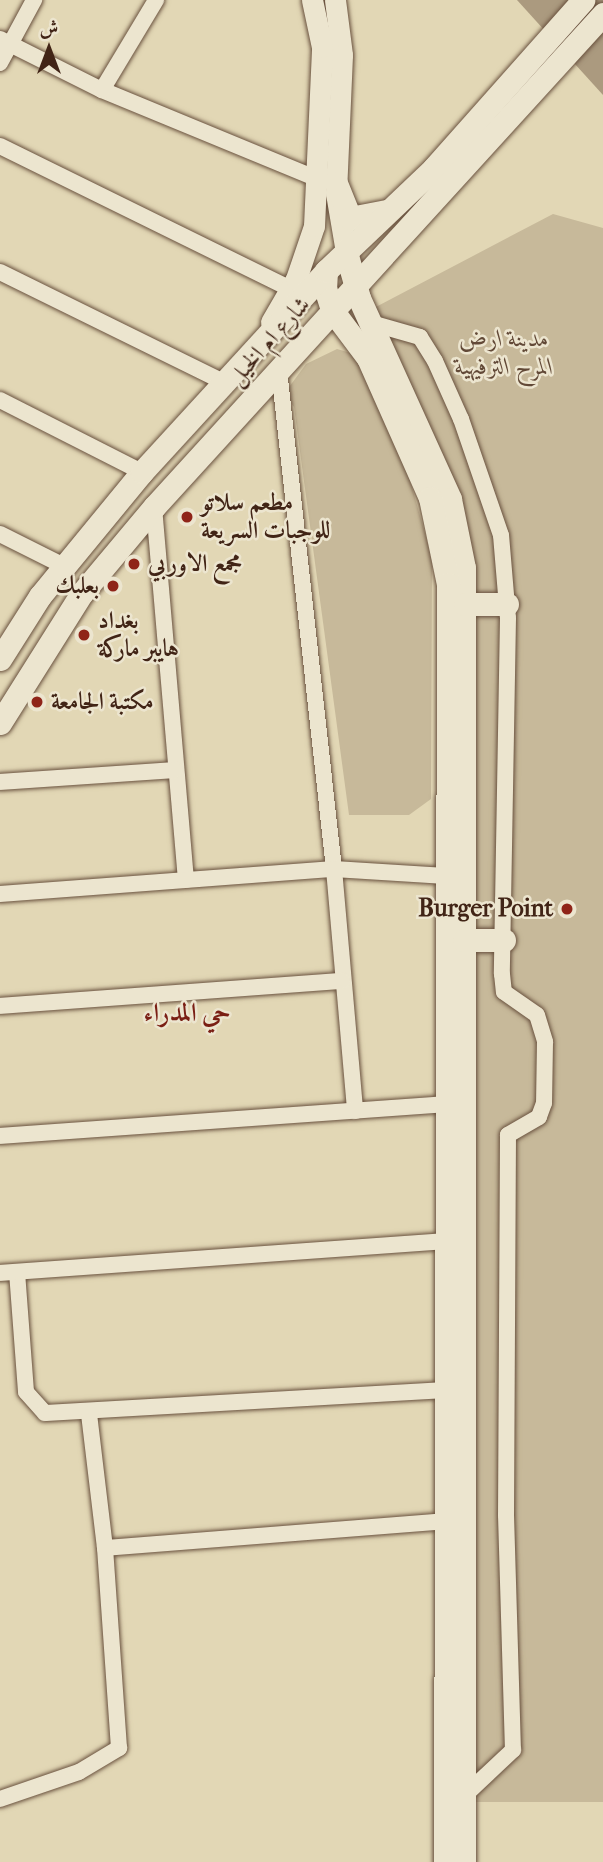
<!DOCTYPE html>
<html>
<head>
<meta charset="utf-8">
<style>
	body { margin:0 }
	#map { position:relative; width:603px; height:1862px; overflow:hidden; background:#e2d7b5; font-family:"IM FELL French Canon",Amiri,serif }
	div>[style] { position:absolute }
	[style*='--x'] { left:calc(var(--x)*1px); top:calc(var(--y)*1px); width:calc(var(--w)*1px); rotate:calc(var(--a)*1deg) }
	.green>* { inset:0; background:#c7b99a }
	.water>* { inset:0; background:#ab9a7f }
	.roads { filter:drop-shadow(0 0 2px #69513e) drop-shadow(0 0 2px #69513e) }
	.minor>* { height:16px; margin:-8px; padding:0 8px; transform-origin:8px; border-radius:8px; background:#ece5cf }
	.tertiary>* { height:21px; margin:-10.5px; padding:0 10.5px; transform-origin:10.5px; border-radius:10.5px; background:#ece5cf }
	.secondary>* { height:23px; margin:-11.5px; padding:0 11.5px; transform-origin:11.5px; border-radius:11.5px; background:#ece5cf }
	.dots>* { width:19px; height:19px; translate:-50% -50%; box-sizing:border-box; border:4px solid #ece5cf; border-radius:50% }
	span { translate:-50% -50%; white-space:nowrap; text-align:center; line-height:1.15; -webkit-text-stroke:5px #ece5cf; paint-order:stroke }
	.park-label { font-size:24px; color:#624937; font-style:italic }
	.street-label { font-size:24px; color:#412416 }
	.poi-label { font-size:24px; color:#412416; font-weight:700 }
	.left { translate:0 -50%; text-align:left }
	.right { translate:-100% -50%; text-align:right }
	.neighbourhood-label { font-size:26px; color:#7a1f14; font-weight:700 }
	.north { position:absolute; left:14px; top:14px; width:70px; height:70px; -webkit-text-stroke:5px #ece5cf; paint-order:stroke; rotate:0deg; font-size:19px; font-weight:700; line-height:28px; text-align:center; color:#412416 }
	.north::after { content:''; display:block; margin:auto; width:24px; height:32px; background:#412416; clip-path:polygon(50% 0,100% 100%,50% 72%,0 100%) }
</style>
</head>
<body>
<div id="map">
	<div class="green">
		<div style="clip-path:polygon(553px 214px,603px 228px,603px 1802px,476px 1802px,476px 573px,463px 509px,372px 309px)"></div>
		<div style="clip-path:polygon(337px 349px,354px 354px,409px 477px,432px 558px,431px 799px,409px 815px,349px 815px,294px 407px,284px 394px,306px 364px)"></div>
	</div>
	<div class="water">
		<div style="clip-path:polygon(517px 0,603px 0,603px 95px)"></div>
	</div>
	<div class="roads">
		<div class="minor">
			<div style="--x:0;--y:39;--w:114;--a:26.6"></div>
			<div style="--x:102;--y:90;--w:231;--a:22.4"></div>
			<div style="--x:0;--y:63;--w:72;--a:-61.6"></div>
			<div style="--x:102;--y:90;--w:105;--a:-59"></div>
			<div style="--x:0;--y:146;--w:324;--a:26.2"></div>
			<div style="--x:0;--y:272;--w:250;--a:26.2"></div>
			<div style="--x:371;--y:323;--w:51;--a:15.9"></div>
			<div style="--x:420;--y:337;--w:28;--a:58"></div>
			<div style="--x:435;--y:361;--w:64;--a:65.9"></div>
			<div style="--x:461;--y:419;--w:123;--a:71"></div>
			<div style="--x:501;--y:535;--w:83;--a:85.2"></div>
			<div style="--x:508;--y:618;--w:356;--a:91"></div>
			<div style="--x:502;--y:974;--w:18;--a:84"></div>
			<div style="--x:504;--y:992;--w:40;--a:34.9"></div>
			<div style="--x:537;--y:1015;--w:28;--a:73"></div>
			<div style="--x:545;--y:1042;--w:61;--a:90.9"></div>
			<div style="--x:544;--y:1103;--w:15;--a:110"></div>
			<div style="--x:539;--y:1117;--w:36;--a:150"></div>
			<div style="--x:508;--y:1135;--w:380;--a:90.3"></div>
			<div style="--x:506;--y:1515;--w:235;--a:88.3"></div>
			<div style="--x:513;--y:1750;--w:67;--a:136.8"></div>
			<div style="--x:279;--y:370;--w:502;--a:83.71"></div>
			<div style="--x:334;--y:869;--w:243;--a:85"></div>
			<div style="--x:0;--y:400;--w:159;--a:26.9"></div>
			<div style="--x:154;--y:507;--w:374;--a:85.1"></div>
			<div style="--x:0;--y:534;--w:72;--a:26.6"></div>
			<div style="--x:0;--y:782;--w:175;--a:-3.9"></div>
			<div style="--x:0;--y:894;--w:335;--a:-4.3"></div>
			<div style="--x:334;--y:869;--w:112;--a:3.6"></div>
			<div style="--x:0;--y:1006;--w:343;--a:-4.2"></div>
			<div style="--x:0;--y:1136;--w:448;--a:-4.1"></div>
			<div style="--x:17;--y:1272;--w:120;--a:85.7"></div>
			<div style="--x:26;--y:1392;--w:28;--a:48"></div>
			<div style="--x:45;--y:1413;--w:402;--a:-3.3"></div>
			<div style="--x:0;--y:1273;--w:447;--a:-4.1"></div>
			<div style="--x:105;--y:1548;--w:342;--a:-4.5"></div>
			<div style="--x:0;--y:1799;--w:83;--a:-18.9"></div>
			<div style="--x:79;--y:1772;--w:47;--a:-31"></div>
			<div style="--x:119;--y:1748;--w:200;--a:-94"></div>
			<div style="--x:105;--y:1548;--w:135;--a:-96.8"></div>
		</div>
		<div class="tertiary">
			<div style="--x:335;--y:0;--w:55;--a:82.7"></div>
			<div style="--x:342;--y:55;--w:138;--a:92.5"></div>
			<div style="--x:336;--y:193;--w:60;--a:80.4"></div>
			<div style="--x:271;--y:322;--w:50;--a:-59.8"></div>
			<div style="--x:296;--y:279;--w:56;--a:-71.2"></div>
			<div style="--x:314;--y:226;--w:179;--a:-87.4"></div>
			<div style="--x:322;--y:47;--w:48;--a:-102"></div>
		</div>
		<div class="secondary">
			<div style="--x:336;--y:183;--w:38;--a:68"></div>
			<div style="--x:350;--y:218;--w:37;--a:-11"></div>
			<div style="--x:346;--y:252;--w:48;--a:74.2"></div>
			<div style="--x:359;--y:298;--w:221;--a:65.6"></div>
			<div style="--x:450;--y:499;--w:70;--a:78.5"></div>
			<div style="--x:464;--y:568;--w:1294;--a:90"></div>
			<div style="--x:326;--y:271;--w:17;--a:93"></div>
			<div style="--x:325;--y:288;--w:23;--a:72"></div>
			<div style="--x:332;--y:310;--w:60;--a:53.1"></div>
			<div style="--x:368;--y:358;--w:153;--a:66.1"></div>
			<div style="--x:430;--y:498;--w:88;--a:78.2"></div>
			<div style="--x:448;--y:584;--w:1278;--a:90.13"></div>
			<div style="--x:465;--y:604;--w:42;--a:0"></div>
			<div style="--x:0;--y:659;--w:75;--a:-57.6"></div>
			<div style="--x:40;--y:596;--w:161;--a:-50.6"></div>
			<div style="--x:142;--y:472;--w:273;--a:-47.5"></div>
			<div style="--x:326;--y:271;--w:149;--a:-43.6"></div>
			<div style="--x:434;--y:168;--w:225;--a:-48.4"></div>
			<div style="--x:0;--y:723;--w:154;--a:-57.8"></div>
			<div style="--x:82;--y:593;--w:112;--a:-50.1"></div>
			<div style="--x:154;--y:507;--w:667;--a:-47.67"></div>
			<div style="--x:464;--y:940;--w:40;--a:0"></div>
		</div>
	</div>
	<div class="dots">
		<div style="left:187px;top:517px;background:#8f2418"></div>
		<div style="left:134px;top:564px;background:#8f2418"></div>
		<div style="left:113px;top:586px;background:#8f2418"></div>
		<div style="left:84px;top:635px;background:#8f2418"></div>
		<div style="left:37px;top:702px;background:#8f2418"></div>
		<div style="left:567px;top:909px;background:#8f2418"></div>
	</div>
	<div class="park-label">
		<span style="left:504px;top:353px">مدينة ارض<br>المرح الترفيهية</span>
	</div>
	<div class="street-label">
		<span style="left:269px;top:341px;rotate:-48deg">شارع ام الخيل</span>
	</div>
	<div class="poi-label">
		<span class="left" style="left:201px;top:517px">مطعم سلاتو<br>للوجبات السريعة</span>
		<span class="left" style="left:148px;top:564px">مجمع الاوربي</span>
		<span class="right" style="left:99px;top:586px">بعلبك</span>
		<span class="left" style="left:98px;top:635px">بغداد<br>هايبر ماركة</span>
		<span class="left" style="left:51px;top:702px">مكتبة الجامعة</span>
		<span class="right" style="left:553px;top:909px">Burger Point</span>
	</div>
	<div class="neighbourhood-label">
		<span style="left:187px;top:1013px">حي المدراء</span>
	</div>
	<div class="north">ش</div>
</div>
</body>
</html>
